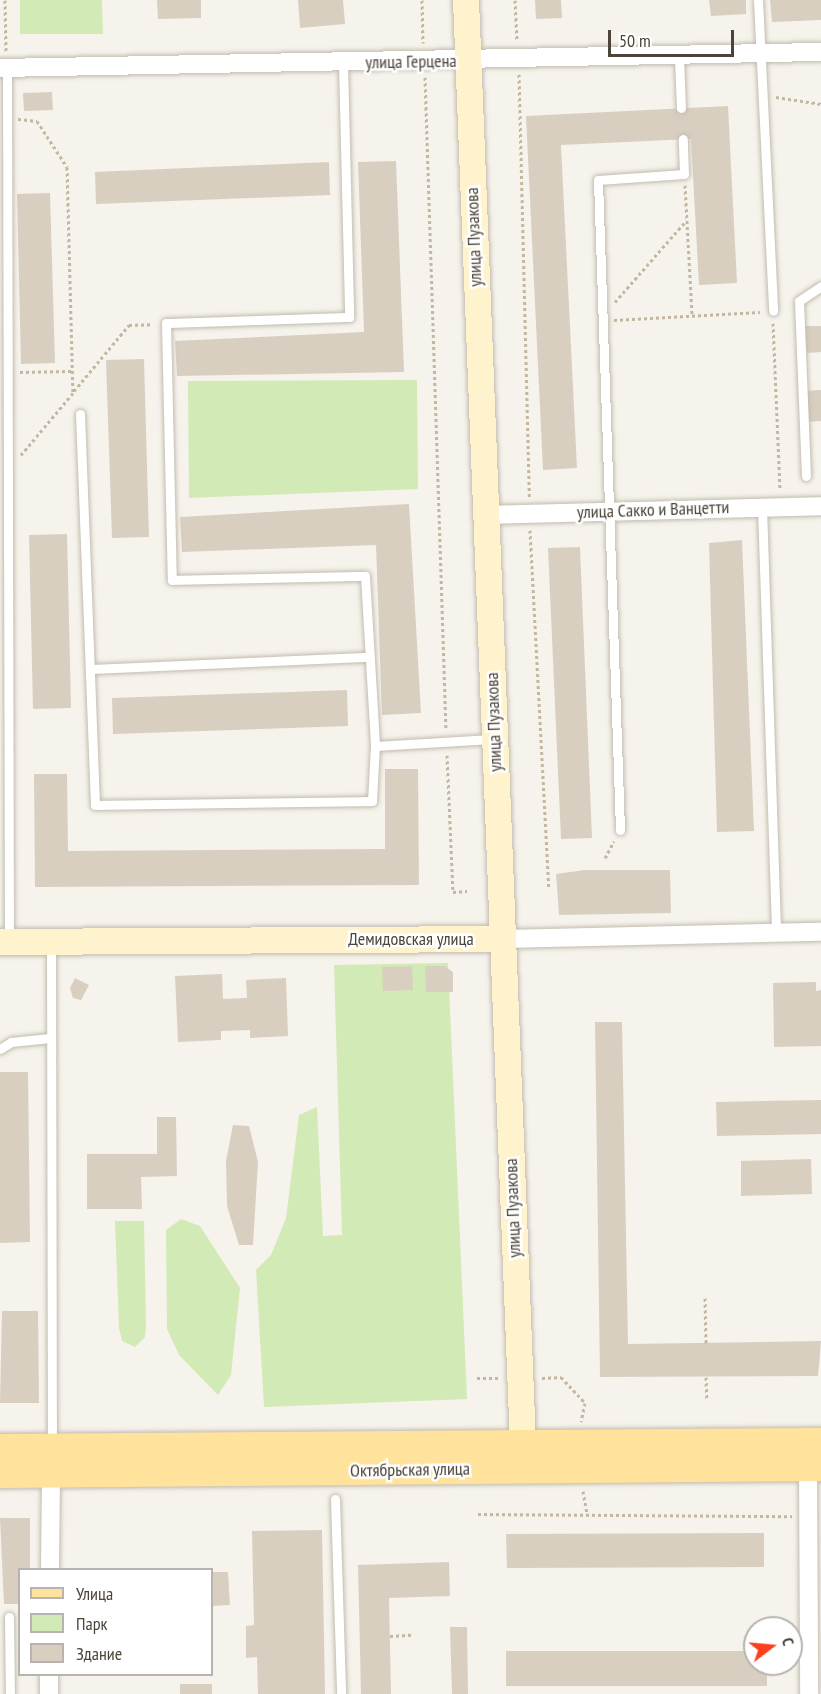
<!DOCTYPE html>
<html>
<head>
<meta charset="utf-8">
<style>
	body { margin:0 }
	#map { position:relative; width:821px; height:1694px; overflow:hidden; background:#f6f3ec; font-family:"PT Sans Narrow",sans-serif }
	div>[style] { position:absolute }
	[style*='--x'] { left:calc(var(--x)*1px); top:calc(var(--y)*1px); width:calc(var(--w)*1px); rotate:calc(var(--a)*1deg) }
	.green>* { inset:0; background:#d2eab5 }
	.building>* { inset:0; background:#d8cfc1 }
	.path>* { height:3px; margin-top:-1.5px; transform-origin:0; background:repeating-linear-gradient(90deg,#c4b79f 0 3px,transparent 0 6px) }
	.roads { filter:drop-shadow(0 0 2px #c2bbae) drop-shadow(0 0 2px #c2bbae) }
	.lane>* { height:9px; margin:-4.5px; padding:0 4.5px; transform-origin:4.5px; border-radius:4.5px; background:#fff }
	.street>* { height:18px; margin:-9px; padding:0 9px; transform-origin:9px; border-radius:9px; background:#fff }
	.secondary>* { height:26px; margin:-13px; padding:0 13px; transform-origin:13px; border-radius:13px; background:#fff3cd }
	.primary>* { height:28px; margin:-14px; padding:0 14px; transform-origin:14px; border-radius:14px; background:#ffe39c }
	span { translate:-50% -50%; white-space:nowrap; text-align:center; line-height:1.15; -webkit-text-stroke:5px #fff; paint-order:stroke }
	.street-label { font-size:18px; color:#4b4439 }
	.legend { position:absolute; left:18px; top:1568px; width:195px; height:108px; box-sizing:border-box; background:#fff; border:2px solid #b7b4b0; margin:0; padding:8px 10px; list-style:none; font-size:18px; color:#4b4439 }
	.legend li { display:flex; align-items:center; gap:12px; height:30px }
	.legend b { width:30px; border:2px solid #b7b4b0 }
	.north { position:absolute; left:743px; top:1616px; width:60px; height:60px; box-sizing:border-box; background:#fff; border:2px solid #b7b4b0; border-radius:50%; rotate:74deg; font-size:16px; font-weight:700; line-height:24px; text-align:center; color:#4b4439 }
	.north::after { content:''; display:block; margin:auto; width:21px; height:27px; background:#fc3f1d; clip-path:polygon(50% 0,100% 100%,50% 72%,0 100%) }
	.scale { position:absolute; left:608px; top:30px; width:126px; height:27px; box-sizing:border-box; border:3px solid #4b4439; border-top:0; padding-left:8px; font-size:18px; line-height:21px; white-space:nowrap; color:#4b4439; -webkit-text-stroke:4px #fff; paint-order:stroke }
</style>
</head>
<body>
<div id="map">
	<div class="green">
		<div style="clip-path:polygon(20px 0,102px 0,103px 34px,20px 34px)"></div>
		<div style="clip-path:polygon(417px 380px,418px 489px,189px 498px,188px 381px)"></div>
		<div style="clip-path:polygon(448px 963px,467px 1399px,264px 1407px,256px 1270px,271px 1255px,286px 1218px,299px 1115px,317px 1107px,323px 1236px,342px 1235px,334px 965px)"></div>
		<div style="clip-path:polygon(181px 1219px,200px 1226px,240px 1288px,231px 1375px,218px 1395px,179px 1355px,167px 1329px,166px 1230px)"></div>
		<div style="clip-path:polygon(115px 1221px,144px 1221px,146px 1325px,145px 1337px,135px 1347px,122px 1341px,119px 1328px)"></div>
	</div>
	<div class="building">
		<div style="clip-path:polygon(157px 0,201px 0,201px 18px,158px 19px)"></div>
		<div style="clip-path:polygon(298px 0,343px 0,345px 24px,300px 28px)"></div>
		<div style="clip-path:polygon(535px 0,561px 0,562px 18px,536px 19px)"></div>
		<div style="clip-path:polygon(709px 0,746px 0,746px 14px,711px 16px)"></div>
		<div style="clip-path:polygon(770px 0,821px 0,821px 20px,772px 22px)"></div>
		<div style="clip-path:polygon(52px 92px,53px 110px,24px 111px,23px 93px)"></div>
		<div style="clip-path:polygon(728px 106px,737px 283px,699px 285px,691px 139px,561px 145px,577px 468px,543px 470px,526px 116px)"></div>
		<div style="clip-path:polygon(396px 161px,404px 372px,177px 376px,175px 341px,364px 332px,358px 162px)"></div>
		<div style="clip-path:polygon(329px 162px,330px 195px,96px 204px,95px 172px)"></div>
		<div style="clip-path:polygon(50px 193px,55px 363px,21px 364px,17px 194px)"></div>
		<div style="clip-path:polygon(805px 326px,821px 326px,821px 352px,807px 353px)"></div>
		<div style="clip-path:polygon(144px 359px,149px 537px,112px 538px,106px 360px)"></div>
		<div style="clip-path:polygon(821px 390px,821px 421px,806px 422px,805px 391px)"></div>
		<div style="clip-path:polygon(409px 504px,421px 713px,382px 715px,376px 545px,182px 552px,180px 517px)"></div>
		<div style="clip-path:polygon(67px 534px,71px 708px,33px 709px,29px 535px)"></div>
		<div style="clip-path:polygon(742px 540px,754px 831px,717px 832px,709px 543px)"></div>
		<div style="clip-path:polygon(580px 547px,592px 838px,561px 839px,548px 548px)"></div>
		<div style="clip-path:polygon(347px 690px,348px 726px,113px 734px,112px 698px)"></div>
		<div style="clip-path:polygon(385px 769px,418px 769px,419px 885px,35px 887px,34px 774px,67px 774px,68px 851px,385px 849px)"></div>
		<div style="clip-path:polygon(585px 870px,670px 870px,671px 913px,559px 915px,556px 874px)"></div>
		<div style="clip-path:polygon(412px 966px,413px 990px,383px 991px,382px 967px)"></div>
		<div style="clip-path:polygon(425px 966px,444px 966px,453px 972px,453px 992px,426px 992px)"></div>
		<div style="clip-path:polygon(222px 974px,223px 999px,247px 998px,246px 980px,286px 978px,288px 1036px,250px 1038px,250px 1030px,221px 1031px,221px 1040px,178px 1042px,175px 976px)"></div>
		<div style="clip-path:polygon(75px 978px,89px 985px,81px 1000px,73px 998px,70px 988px)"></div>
		<div style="clip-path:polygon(816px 982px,816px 991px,821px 990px,821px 1046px,774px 1047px,773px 983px)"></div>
		<div style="clip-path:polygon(595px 1022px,622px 1022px,628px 1344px,821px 1341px,818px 1376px,600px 1377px)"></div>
		<div style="clip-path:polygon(0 1072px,28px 1072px,30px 1242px,0 1243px)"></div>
		<div style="clip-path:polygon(821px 1100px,821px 1134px,717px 1136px,716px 1102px)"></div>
		<div style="clip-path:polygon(157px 1117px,176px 1117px,177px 1176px,141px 1177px,142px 1209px,87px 1209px,87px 1154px,157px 1154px)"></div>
		<div style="clip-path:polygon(233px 1125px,249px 1126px,258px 1162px,253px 1245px,239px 1245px,227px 1206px,226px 1161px)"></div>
		<div style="clip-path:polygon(811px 1159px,812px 1194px,741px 1196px,741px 1161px)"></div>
		<div style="clip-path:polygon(2px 1311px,38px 1311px,39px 1403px,0 1403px)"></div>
		<div style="clip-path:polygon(0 1518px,30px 1518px,30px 1570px,20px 1570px,20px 1604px,4px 1604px)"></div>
		<div style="clip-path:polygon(322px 1530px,325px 1694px,258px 1694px,257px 1657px,246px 1658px,246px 1626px,254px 1625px,252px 1531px)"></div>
		<div style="clip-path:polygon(764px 1533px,764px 1567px,507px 1568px,506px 1534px)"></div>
		<div style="clip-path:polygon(449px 1562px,450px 1596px,389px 1598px,391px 1694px,361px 1694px,358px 1565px)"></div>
		<div style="clip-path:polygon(212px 1572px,228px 1572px,230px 1605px,212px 1606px)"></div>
		<div style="clip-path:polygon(450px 1627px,467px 1627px,468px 1694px,452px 1694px)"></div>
		<div style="clip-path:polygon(506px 1651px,755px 1651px,755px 1664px,767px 1664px,767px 1686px,506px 1686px)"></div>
		<div style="clip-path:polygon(180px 1684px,212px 1684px,212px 1694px,180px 1694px)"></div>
	</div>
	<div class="path">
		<div style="--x:5;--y:0;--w:52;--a:88.9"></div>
		<div style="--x:422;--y:0;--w:43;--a:88.7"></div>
		<div style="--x:515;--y:0;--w:41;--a:87.2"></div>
		<div style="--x:519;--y:74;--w:423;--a:88.6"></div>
		<div style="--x:425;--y:77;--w:653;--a:88.16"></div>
		<div style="--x:776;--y:97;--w:46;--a:8.8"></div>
		<div style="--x:18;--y:119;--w:19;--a:6"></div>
		<div style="--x:37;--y:121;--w:55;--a:56.9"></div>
		<div style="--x:67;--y:167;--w:226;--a:88.5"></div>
		<div style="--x:73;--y:393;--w:81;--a:130"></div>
		<div style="--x:685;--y:185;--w:131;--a:86.9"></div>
		<div style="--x:615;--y:302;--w:108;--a:-48.8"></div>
		<div style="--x:614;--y:320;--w:146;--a:-3.1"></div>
		<div style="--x:773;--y:323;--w:167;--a:87.6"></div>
		<div style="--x:20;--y:372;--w:52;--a:-1.1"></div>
		<div style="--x:74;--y:391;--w:86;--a:-50.2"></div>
		<div style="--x:129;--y:325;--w:24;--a:-2"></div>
		<div style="--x:530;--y:530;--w:359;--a:87"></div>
		<div style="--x:447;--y:755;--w:137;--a:87.5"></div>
		<div style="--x:453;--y:892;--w:14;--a:-4"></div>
		<div style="--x:605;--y:858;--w:19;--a:-62"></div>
		<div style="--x:705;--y:1298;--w:45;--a:88.7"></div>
		<div style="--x:706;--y:1377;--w:23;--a:88"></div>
		<div style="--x:477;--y:1378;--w:21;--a:0"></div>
		<div style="--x:542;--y:1378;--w:19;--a:-3"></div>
		<div style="--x:561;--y:1377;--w:35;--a:47"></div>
		<div style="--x:585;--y:1403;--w:19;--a:102"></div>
		<div style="--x:583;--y:1491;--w:23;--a:80"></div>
		<div style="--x:478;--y:1514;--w:314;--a:0.4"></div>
		<div style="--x:390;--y:1636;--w:22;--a:-3"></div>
	</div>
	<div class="roads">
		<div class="lane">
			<div style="--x:758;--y:0;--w:311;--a:87.2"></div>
			<div style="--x:679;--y:57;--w:51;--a:87.8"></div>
			<div style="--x:343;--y:63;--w:254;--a:88.6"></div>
			<div style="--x:349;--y:317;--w:183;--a:178.1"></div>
			<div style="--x:166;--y:323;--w:257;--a:88.7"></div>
			<div style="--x:172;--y:580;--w:193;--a:-1.2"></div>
			<div style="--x:365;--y:576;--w:170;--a:86.6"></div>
			<div style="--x:7;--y:68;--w:874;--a:89.87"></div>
			<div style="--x:80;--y:414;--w:391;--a:87.8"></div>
			<div style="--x:95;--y:805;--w:277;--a:-0.8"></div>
			<div style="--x:372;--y:801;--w:55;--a:-86.9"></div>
			<div style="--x:375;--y:746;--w:117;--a:-3.4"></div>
			<div style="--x:806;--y:476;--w:175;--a:-92.3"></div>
			<div style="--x:799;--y:301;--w:27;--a:-34"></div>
			<div style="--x:762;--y:507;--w:427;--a:88.1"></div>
			<div style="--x:90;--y:669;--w:280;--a:-2.5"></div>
			<div style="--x:620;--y:830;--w:650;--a:-91.94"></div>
			<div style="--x:598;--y:180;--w:86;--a:-4"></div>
			<div style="--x:684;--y:174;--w:35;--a:-92"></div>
			<div style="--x:51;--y:943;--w:502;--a:89.89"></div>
			<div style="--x:0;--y:1049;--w:13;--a:-32"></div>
			<div style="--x:11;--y:1042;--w:39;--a:-6"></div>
			<div style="--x:335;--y:1499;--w:195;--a:88.2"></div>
			<div style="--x:9;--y:1617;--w:77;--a:89.3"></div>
		</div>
		<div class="street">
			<div style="--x:0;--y:68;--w:821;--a:-1.12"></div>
			<div style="--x:484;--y:515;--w:337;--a:-1.5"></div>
			<div style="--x:502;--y:939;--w:319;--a:-1.3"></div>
			<div style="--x:808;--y:1467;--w:227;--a:89.7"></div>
			<div style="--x:50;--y:1570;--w:96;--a:-89.4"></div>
			<div style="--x:49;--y:1674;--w:20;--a:90"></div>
		</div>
		<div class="secondary">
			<div style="--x:466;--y:0;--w:1446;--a:87.74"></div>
			<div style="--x:0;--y:942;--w:502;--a:-0.34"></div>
		</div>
		<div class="primary">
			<div style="--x:0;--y:1448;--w:821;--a:-0.42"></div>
			<div style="--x:0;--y:1474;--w:821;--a:-0.49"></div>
		</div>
	</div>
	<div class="street-label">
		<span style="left:411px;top:62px;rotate:-1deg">улица Герцена</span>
		<span style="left:474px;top:237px;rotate:-92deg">улица Пузакова</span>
		<span style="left:653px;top:510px;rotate:-2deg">улица Сакко и Ванцетти</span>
		<span style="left:494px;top:722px;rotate:-92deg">улица Пузакова</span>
		<span style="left:411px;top:939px">Демидовская улица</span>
		<span style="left:513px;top:1208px;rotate:-92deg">улица Пузакова</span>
		<span style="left:410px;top:1470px;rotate:-1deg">Октябрьская улица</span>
	</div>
	<ul class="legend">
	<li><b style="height:8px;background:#ffe39c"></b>Улица</li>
	<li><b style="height:16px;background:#d2eab5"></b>Парк</li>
	<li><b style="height:16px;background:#d8cfc1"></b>Здание</li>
	</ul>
	<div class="north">С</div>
	<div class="scale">50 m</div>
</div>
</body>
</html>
